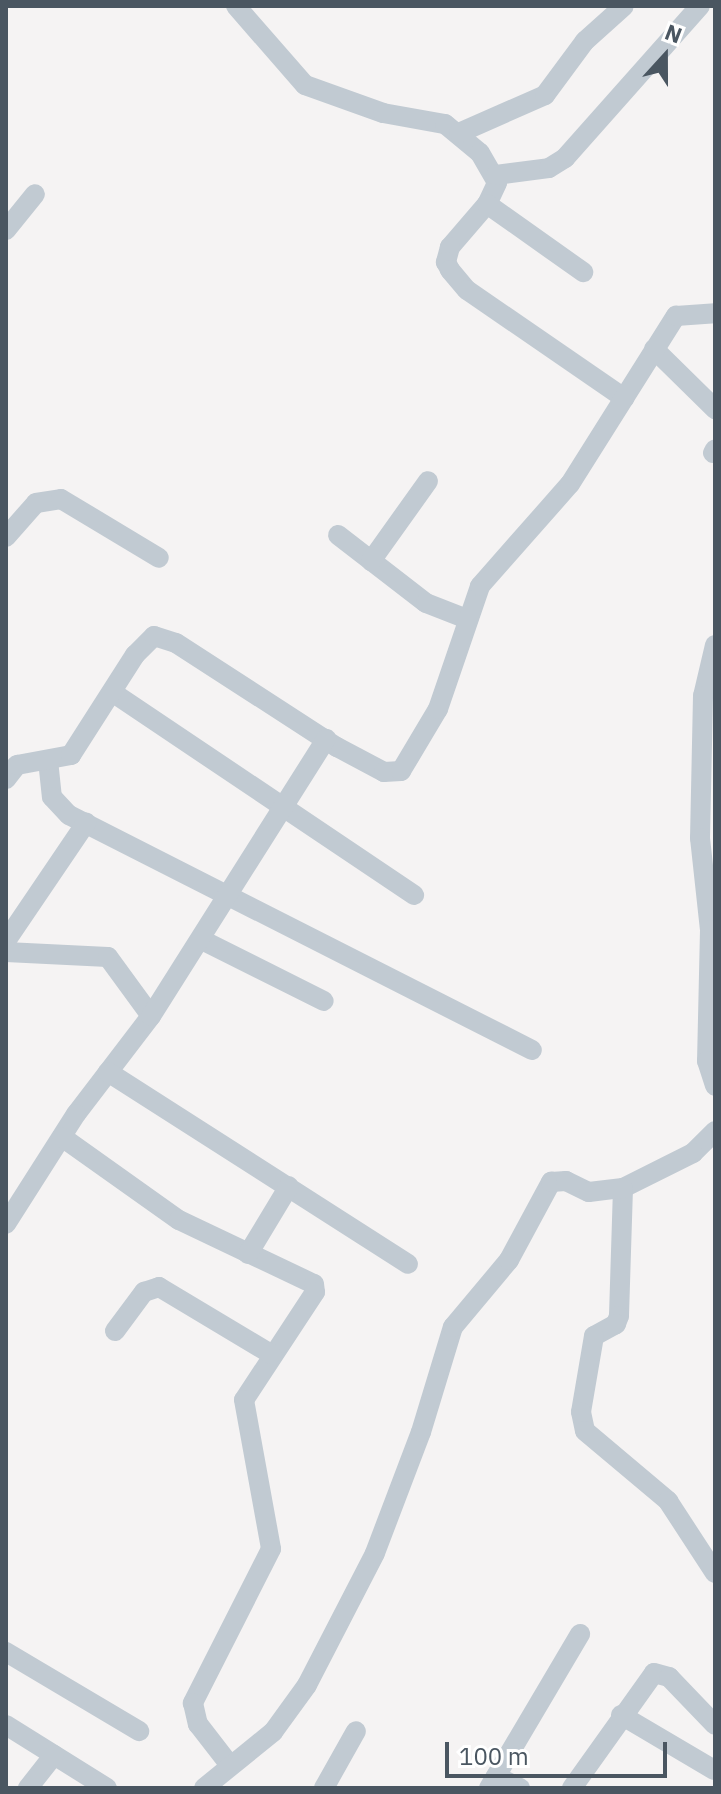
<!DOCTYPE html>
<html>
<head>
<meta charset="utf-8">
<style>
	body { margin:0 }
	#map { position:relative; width:721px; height:1794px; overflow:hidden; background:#f5f3f3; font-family:"IBM Plex Sans",sans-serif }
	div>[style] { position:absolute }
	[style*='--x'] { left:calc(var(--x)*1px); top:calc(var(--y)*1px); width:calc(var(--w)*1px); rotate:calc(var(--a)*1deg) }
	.minor>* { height:20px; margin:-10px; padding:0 10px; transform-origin:10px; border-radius:10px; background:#c1cad2 }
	span { translate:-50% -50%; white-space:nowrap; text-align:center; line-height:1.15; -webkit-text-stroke:7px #fff; paint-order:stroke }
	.frame { position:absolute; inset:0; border:8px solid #4a5661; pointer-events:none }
	.north { position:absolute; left:625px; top:16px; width:80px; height:80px; -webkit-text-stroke:6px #fff; paint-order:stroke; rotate:21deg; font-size:22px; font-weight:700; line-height:32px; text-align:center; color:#4a5661 }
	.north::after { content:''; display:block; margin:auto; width:28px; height:36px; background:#4a5661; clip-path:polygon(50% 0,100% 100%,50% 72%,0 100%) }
	.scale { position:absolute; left:445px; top:1742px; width:222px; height:36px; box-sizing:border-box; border:4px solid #4a5661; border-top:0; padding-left:10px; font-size:24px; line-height:28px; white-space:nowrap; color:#4a5661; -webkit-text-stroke:6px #fff; paint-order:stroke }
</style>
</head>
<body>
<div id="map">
	<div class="minor">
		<div style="--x:236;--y:6;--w:105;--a:48.9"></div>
		<div style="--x:305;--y:85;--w:83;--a:19.7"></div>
		<div style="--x:383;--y:113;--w:63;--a:10.1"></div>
		<div style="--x:445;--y:124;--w:45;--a:39.6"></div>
		<div style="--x:480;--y:153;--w:34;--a:60"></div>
		<div style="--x:497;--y:183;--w:23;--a:115"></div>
		<div style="--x:487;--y:204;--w:57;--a:130.7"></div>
		<div style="--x:450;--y:247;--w:16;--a:105"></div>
		<div style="--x:446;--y:262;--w:9;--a:63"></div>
		<div style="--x:450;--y:270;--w:26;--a:50"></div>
		<div style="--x:467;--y:290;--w:191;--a:34.5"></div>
		<div style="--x:459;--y:133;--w:94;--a:-23.8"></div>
		<div style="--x:545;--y:95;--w:67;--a:-53.5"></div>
		<div style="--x:585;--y:41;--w:52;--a:-41.9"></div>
		<div style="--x:496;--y:175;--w:53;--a:-7.5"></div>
		<div style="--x:549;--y:168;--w:19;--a:-32"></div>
		<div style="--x:565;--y:158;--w:203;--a:-48.4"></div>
		<div style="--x:487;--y:204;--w:118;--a:35.3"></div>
		<div style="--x:6;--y:230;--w:46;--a:-51.1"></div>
		<div style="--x:654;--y:349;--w:86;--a:44.5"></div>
		<div style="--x:713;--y:453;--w:4;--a:-63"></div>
		<div style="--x:338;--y:535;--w:111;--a:37.7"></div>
		<div style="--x:426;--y:603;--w:44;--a:21.3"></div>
		<div style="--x:6;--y:537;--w:45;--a:-48.6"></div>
		<div style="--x:36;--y:503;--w:25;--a:-9"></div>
		<div style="--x:61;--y:499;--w:114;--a:31"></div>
		<div style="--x:371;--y:561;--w:98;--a:-54.5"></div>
		<div style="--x:715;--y:645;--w:52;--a:103.2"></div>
		<div style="--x:703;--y:696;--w:142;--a:91.2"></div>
		<div style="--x:700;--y:838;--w:93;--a:83.8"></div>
		<div style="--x:710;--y:930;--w:131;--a:91.3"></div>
		<div style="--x:707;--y:1061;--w:26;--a:72"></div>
		<div style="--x:112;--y:692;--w:364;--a:33.9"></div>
		<div style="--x:48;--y:760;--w:37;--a:84"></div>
		<div style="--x:52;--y:797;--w:25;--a:47"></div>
		<div style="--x:69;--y:815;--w:519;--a:26.91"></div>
		<div style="--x:6;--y:779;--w:18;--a:-52"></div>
		<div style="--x:17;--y:765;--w:55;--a:-10.5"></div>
		<div style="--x:71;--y:755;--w:119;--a:-57.4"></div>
		<div style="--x:135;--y:655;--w:27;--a:-45"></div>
		<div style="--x:154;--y:636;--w:23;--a:18"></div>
		<div style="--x:176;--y:643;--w:192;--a:32.9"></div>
		<div style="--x:337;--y:747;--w:53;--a:28"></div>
		<div style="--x:384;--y:772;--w:17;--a:-3"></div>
		<div style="--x:401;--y:771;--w:72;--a:-59.2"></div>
		<div style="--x:438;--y:709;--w:130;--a:-71.1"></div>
		<div style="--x:480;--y:586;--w:136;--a:-48.6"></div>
		<div style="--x:570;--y:484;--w:199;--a:-57.8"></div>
		<div style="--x:676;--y:316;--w:39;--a:-4"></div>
		<div style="--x:202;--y:940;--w:136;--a:26.6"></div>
		<div style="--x:6;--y:941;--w:143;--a:-55.9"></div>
		<div style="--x:6;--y:952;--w:102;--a:2.8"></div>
		<div style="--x:108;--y:957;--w:73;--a:53.9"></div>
		<div style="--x:151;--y:1016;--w:123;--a:127.4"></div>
		<div style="--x:76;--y:1114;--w:130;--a:122.5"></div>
		<div style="--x:151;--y:1016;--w:328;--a:-57.7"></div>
		<div style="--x:108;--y:1072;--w:356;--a:32.6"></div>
		<div style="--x:715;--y:1131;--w:31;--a:135"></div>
		<div style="--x:693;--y:1153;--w:78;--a:153.4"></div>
		<div style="--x:623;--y:1188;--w:128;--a:91.8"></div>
		<div style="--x:619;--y:1316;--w:9;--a:111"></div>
		<div style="--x:616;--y:1324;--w:25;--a:151"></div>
		<div style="--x:594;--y:1336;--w:77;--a:99.7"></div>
		<div style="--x:581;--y:1412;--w:19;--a:78"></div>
		<div style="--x:585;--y:1431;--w:109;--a:40.1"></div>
		<div style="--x:668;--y:1501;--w:86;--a:56.9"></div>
		<div style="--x:62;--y:1137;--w:143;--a:35.4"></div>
		<div style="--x:179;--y:1220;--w:149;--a:25.4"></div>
		<div style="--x:314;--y:1284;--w:8;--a:83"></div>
		<div style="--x:315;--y:1292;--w:129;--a:123.3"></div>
		<div style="--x:244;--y:1400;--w:151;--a:79.7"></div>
		<div style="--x:271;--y:1549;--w:173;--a:116.9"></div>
		<div style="--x:193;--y:1703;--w:22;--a:77"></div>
		<div style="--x:198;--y:1724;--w:51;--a:52.2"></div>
		<div style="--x:248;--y:1254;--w:79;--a:-58.9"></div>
		<div style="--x:115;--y:1331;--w:49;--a:-53.4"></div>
		<div style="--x:144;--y:1292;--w:16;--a:-18"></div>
		<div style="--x:159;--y:1287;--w:131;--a:30.9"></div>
		<div style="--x:6;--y:1652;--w:155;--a:30.7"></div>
		<div style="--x:621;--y:1715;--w:108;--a:30.6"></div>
		<div style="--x:6;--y:1725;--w:119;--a:32"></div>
		<div style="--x:496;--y:1776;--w:27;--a:27"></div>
		<div style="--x:28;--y:1788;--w:42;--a:-51.8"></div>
		<div style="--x:204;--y:1788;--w:89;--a:-39.1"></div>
		<div style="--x:273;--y:1732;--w:58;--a:-54.1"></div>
		<div style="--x:307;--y:1685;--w:148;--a:-62.7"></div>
		<div style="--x:375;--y:1553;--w:129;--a:-69.2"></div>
		<div style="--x:421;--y:1432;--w:110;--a:-73.1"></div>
		<div style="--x:453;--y:1327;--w:87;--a:-50.1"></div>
		<div style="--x:509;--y:1260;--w:89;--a:-61.7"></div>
		<div style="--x:551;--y:1182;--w:15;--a:-4"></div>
		<div style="--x:566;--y:1181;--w:25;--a:26"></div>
		<div style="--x:589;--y:1192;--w:34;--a:-7"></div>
		<div style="--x:324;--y:1788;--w:65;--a:-60.7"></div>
		<div style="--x:489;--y:1788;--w:179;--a:-59.4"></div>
		<div style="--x:572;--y:1788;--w:141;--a:-54.5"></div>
		<div style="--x:654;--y:1673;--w:16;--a:15"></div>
		<div style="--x:669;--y:1677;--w:66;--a:46.2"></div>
	</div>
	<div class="frame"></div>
	<div class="north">N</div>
	<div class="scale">100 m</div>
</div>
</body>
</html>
